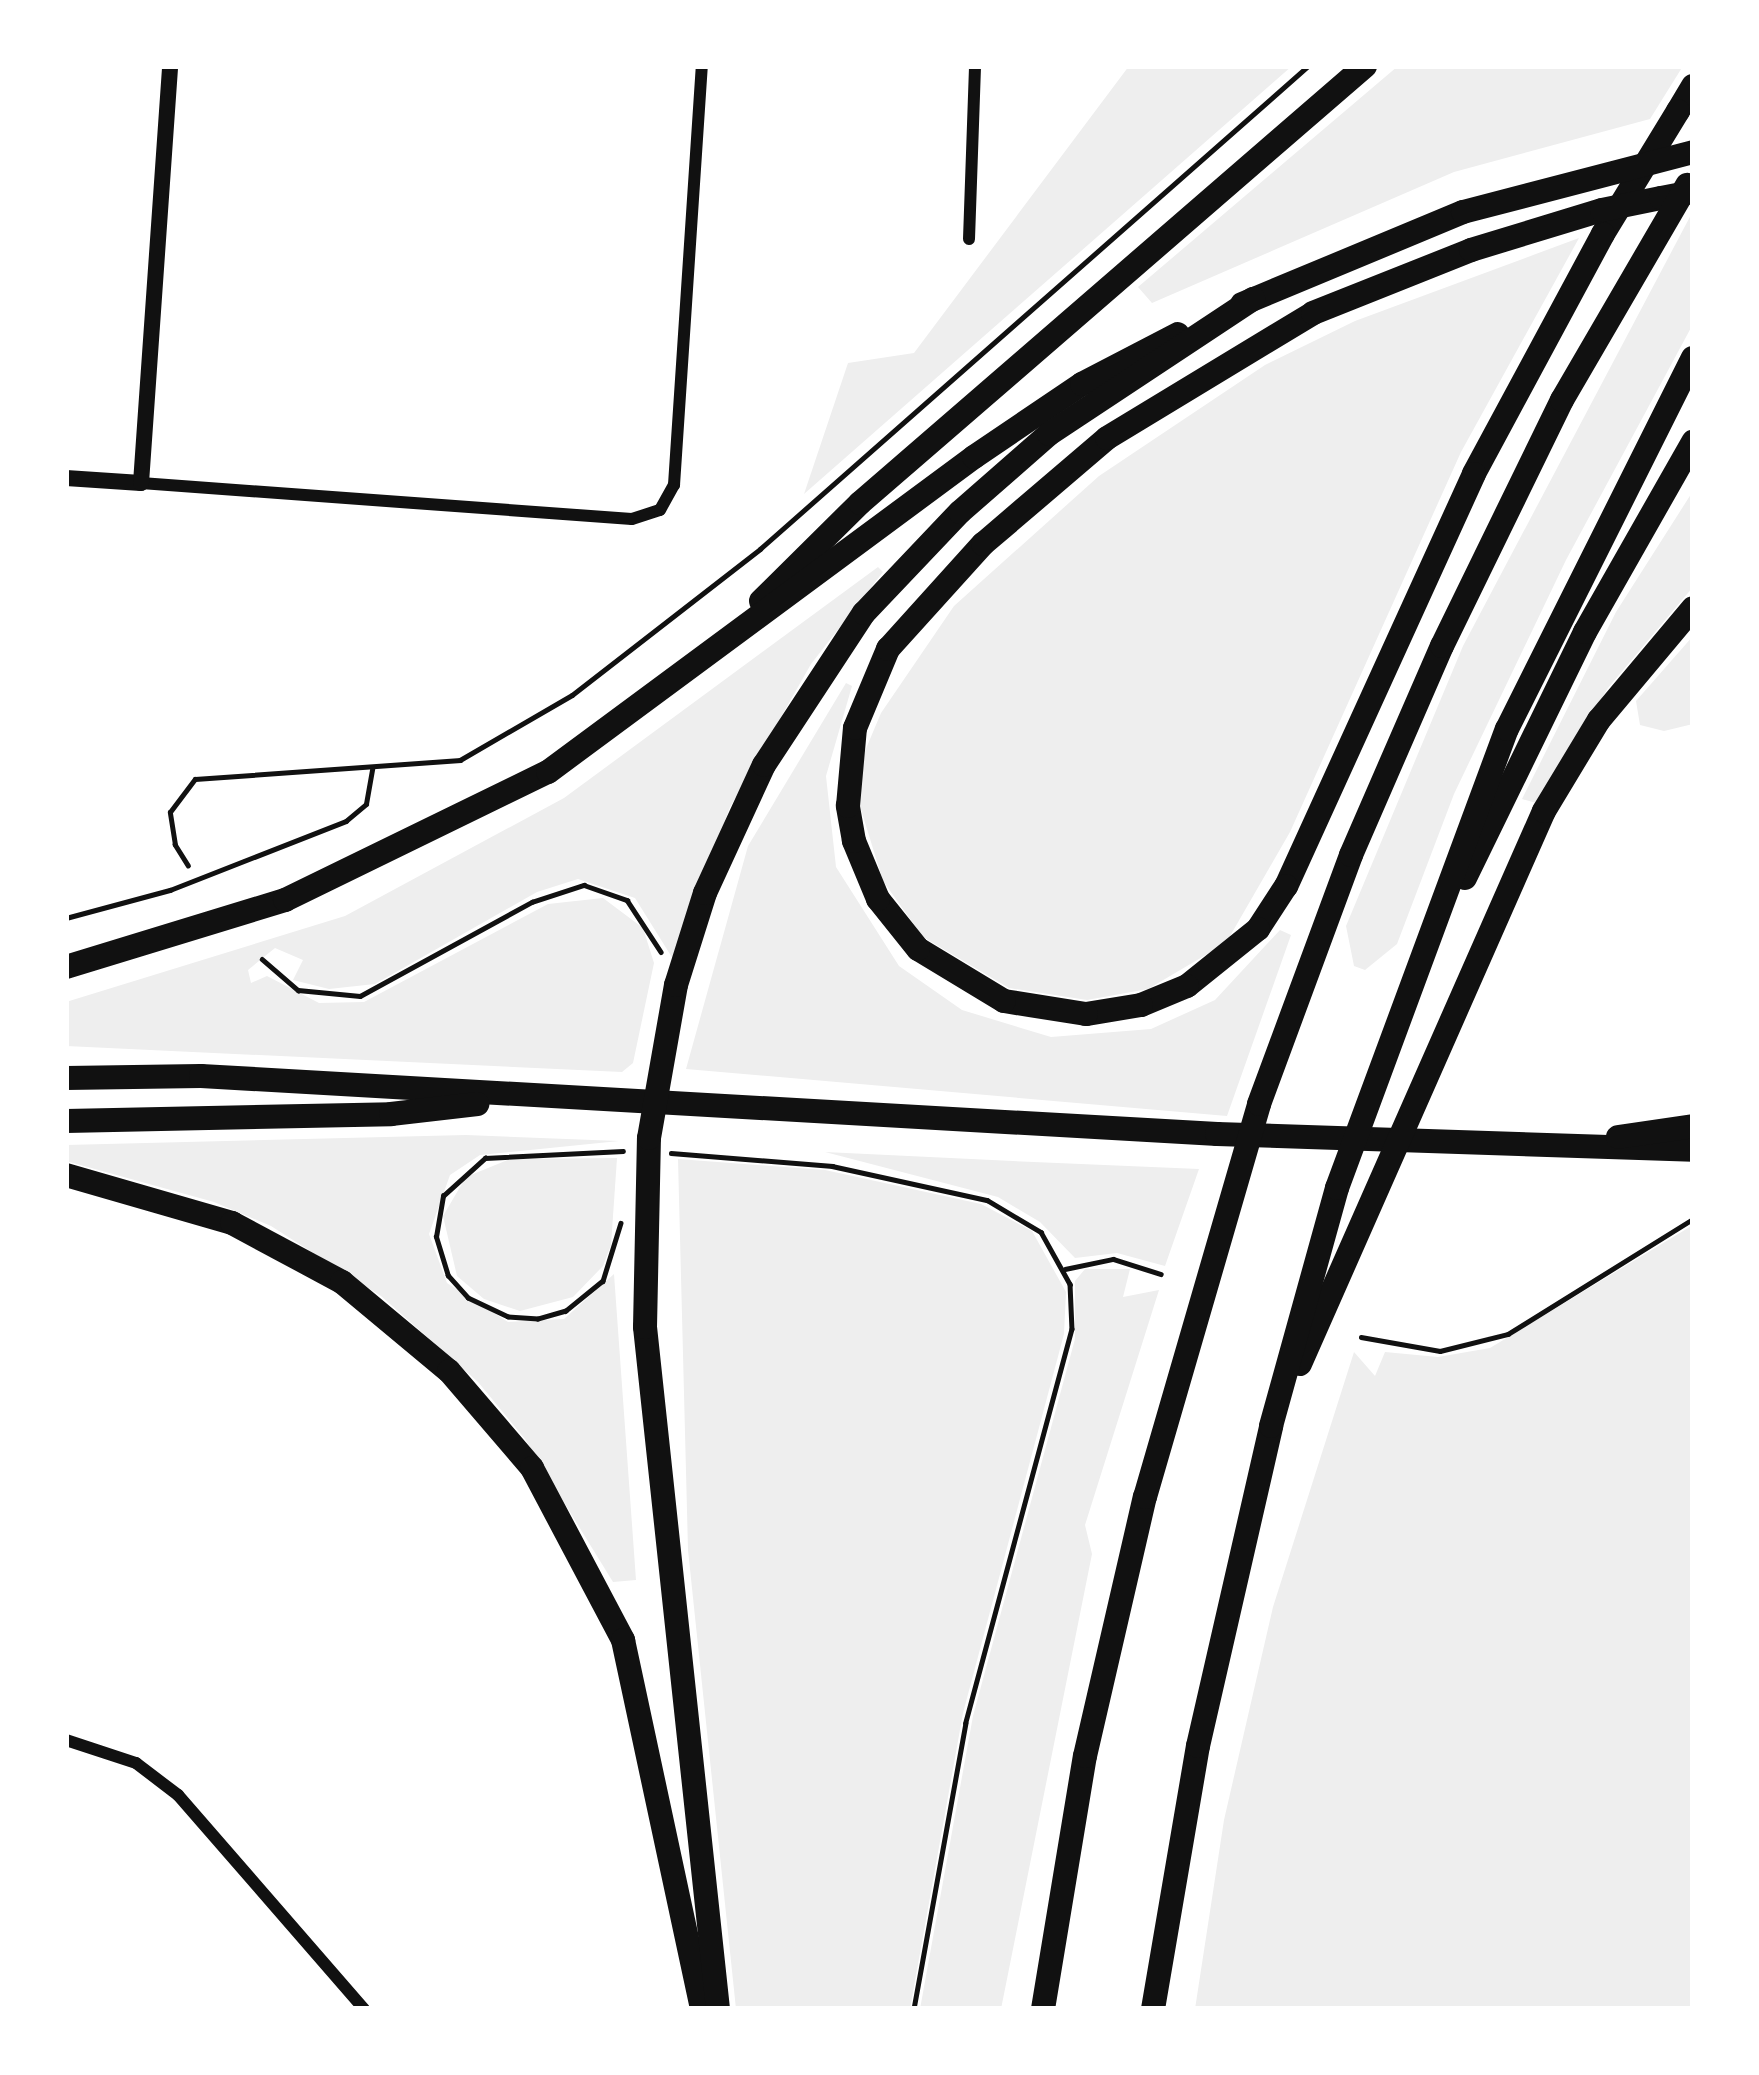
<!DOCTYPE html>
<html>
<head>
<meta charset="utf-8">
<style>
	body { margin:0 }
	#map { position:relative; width:1759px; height:2075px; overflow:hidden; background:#fff; font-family:Manrope,sans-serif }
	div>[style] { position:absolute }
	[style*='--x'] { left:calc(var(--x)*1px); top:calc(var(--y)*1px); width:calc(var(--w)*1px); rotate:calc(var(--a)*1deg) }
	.green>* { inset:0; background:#eee }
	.path>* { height:4.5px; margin:-2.25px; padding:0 2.25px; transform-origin:2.25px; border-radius:2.25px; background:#111 }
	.minor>* { height:12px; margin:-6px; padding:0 6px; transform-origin:6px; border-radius:6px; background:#111 }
	.tertiary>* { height:16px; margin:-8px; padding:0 8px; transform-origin:8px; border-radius:8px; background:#111 }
	.motorway>* { height:24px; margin:-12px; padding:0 12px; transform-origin:12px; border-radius:12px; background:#111 }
	span { translate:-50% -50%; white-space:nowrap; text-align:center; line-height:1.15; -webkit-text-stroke:12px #fff; paint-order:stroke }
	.frame { position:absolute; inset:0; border:69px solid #fff; pointer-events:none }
</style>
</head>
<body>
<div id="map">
	<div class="green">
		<div style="clip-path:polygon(1129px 66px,1292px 66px,804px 494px,848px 363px,914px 353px)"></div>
		<div style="clip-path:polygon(1398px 66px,1683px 66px,1650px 119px,1454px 172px,1152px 303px,1138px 287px)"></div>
		<div style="clip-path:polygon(1693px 211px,1693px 324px,1566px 560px,1454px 794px,1397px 944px,1365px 970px,1354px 966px,1346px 926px,1463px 646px)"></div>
		<div style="clip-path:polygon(1579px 238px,1461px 452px,1290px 832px,1226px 943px,1148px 989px,1087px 1000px,1009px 988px,923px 937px,883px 881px,859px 803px,865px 751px,881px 713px,954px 606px,1099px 476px,1265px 365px,1355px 321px)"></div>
		<div style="clip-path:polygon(1693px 491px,1693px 587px,1608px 688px,1536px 803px,1522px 799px,1616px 612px)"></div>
		<div style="clip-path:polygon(878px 567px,883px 572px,811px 664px,730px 807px,673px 959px,635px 898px,578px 879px,537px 892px,375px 984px,329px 989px,293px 980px,303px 960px,275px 948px,248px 970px,251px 983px,267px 976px,319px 1003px,364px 1002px,548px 904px,603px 898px,643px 928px,654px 963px,633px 1063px,622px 1072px,66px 1046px,66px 1002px,345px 916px,564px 798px)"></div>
		<div style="clip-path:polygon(1693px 636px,1693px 724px,1664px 731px,1640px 725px,1636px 701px)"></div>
		<div style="clip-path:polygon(846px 683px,852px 686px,826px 776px,836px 867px,899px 966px,962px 1010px,1051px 1037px,1151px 1029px,1215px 1000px,1280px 930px,1291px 935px,1227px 1116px,686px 1069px,748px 846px)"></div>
		<div style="clip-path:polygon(466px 1135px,619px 1141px,480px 1155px,450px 1175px,429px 1234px,447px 1283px,508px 1322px,564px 1319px,614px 1274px,636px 1580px,613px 1582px,525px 1439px,478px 1382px,381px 1296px,271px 1226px,214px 1202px,66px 1161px,66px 1145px)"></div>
		<div style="clip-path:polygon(825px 1152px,1013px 1161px,1199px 1169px,1165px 1266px,1117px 1253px,1075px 1258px,1040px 1222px,998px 1197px)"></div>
		<div style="clip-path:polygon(617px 1158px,611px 1245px,603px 1266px,573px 1297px,520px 1311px,484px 1299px,457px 1276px,443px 1216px,466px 1177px,510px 1159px)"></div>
		<div style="clip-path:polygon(678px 1159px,825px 1170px,981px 1204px,1032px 1231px,1066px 1292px,1064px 1334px,963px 1713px,910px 2009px,736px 2009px,688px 1550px)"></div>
		<div style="clip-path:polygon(1693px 1225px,1693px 2009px,1195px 2009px,1224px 1820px,1273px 1607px,1354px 1352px,1375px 1376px,1385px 1352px,1438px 1357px,1490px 1348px)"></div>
		<div style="clip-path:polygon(1085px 1269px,1130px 1269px,1123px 1297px,1159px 1290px,1085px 1525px,1092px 1554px,1001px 2009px,920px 2009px,973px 1716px,1075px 1339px,1075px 1281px)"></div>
	</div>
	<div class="path">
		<div style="--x:188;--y:866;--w:25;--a:-122"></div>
		<div style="--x:175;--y:845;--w:33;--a:-99"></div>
		<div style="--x:170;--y:812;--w:41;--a:-52.9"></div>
		<div style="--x:195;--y:779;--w:266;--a:-4.1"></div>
		<div style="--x:460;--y:760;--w:129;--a:-30.1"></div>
		<div style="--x:572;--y:695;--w:238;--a:-37.8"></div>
		<div style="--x:760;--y:549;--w:730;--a:-41.39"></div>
		<div style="--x:66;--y:918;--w:108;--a:-15.1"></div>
		<div style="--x:170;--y:890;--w:189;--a:-21.4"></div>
		<div style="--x:346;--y:821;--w:26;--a:-40"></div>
		<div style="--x:366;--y:804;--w:36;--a:-80"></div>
		<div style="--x:262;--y:959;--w:48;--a:40.7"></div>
		<div style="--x:298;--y:990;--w:62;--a:5.5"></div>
		<div style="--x:360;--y:996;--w:196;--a:-28.7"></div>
		<div style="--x:532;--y:902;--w:55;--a:-18.1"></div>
		<div style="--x:584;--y:885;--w:46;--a:19.2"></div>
		<div style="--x:627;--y:900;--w:62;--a:56.8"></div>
		<div style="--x:671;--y:1153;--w:162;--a:4.6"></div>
		<div style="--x:832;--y:1166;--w:159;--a:12.4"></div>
		<div style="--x:987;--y:1200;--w:63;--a:30.7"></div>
		<div style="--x:1041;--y:1232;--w:60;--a:60.9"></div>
		<div style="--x:1070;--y:1284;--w:45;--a:87.5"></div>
		<div style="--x:1072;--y:1329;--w:408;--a:105.1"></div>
		<div style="--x:966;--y:1723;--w:291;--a:100.3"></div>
		<div style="--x:621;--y:1223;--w:61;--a:107.2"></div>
		<div style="--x:603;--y:1281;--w:48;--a:141"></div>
		<div style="--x:566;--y:1311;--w:29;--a:164"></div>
		<div style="--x:538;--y:1319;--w:30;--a:-176"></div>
		<div style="--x:508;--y:1317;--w:44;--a:-154.6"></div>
		<div style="--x:468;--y:1298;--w:30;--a:-132"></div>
		<div style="--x:448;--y:1276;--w:41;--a:-107.1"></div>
		<div style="--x:436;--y:1237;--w:42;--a:-80.3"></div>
		<div style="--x:443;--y:1196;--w:57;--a:-42.1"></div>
		<div style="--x:485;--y:1158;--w:138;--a:-2.9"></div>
		<div style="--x:1065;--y:1269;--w:49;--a:-11.8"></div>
		<div style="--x:1113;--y:1259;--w:50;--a:17.4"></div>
		<div style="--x:1361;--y:1337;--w:80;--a:10"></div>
		<div style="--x:1440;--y:1351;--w:70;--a:-14"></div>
		<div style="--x:1508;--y:1334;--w:218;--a:-31.9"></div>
	</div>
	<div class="minor">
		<div style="--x:969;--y:239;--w:173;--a:-88"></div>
		<div style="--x:141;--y:483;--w:492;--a:4.2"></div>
		<div style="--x:632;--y:519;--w:29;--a:-18"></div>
		<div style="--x:660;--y:510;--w:29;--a:-61"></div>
		<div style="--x:674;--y:485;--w:420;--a:-86.2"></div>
		<div style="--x:66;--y:1740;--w:74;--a:18.2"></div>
		<div style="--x:136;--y:1763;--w:53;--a:37.3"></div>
		<div style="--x:178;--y:1795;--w:284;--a:49"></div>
	</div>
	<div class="tertiary">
		<div style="--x:66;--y:478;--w:75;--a:3.8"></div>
		<div style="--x:141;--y:483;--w:418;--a:-86"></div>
	</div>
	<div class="motorway">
		<div style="--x:1693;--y:86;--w:29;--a:121"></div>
		<div style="--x:1678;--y:111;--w:144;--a:121.4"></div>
		<div style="--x:1603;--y:234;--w:272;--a:118.3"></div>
		<div style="--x:1474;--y:474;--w:453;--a:114.5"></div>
		<div style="--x:1286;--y:886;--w:51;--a:123.1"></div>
		<div style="--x:1258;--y:929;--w:91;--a:141.2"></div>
		<div style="--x:1187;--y:986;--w:50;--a:157.6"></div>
		<div style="--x:1141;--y:1005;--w:56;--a:170.7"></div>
		<div style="--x:1086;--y:1014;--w:83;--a:-171"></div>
		<div style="--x:1004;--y:1001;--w:100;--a:-148.8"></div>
		<div style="--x:918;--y:949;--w:64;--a:-128.7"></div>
		<div style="--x:878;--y:899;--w:63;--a:-112.5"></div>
		<div style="--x:854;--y:841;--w:36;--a:-100"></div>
		<div style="--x:848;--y:806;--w:78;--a:-84.9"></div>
		<div style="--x:855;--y:728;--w:86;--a:-67.3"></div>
		<div style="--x:888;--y:649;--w:142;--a:-47.9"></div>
		<div style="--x:983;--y:544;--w:163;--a:-40.5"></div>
		<div style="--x:1107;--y:438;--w:241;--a:-31.2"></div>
		<div style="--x:1313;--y:313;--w:170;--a:-21.7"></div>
		<div style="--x:1471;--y:250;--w:137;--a:-17"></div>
		<div style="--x:1602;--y:210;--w:60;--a:-11.5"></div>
		<div style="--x:1661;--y:198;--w:33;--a:-11"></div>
		<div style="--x:1242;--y:304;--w:239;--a:-22.6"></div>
		<div style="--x:1463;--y:212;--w:238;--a:-14.6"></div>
		<div style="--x:761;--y:601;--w:139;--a:-44.7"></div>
		<div style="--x:860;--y:503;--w:668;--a:-40.87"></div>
		<div style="--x:1465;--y:878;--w:274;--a:-64"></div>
		<div style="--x:1585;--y:632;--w:219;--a:-60.4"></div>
		<div style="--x:66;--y:967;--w:229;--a:-17"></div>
		<div style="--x:285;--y:900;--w:292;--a:-26"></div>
		<div style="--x:548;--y:772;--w:530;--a:-36.48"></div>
		<div style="--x:974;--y:457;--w:130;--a:-34.1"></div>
		<div style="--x:1082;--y:384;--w:108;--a:-27.5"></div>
		<div style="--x:66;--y:1078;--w:135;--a:-0.8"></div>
		<div style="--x:201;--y:1076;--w:1018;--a:3.27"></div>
		<div style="--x:1217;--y:1134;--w:476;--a:1.9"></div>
		<div style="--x:66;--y:1121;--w:325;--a:-1.2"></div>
		<div style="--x:391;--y:1114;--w:87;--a:-6.6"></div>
		<div style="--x:1618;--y:1137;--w:76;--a:-8.3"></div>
		<div style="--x:66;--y:1175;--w:173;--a:16.1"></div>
		<div style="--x:232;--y:1223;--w:125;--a:28.2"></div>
		<div style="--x:342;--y:1282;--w:139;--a:39.8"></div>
		<div style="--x:449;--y:1371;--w:128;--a:49.4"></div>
		<div style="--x:532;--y:1468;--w:195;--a:62.1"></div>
		<div style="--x:623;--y:1640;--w:377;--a:77.9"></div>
		<div style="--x:1300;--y:1364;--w:604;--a:-66.19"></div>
		<div style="--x:1544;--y:811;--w:106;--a:-58.9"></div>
		<div style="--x:1599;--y:720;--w:146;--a:-50"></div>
		<div style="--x:718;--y:2009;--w:686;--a:-96.11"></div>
		<div style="--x:645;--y:1327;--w:189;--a:-88.8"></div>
		<div style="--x:649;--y:1138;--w:155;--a:-80"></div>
		<div style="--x:676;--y:985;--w:96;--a:-72.5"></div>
		<div style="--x:705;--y:893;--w:141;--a:-65.3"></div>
		<div style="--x:764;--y:765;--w:182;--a:-56.7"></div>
		<div style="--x:864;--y:613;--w:139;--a:-46.5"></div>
		<div style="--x:960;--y:512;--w:118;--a:-41.2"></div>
		<div style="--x:1049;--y:434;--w:245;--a:-33.5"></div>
		<div style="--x:1043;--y:2009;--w:256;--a:-80.6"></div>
		<div style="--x:1085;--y:1756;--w:266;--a:-77"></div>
		<div style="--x:1145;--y:1497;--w:409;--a:-73.8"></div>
		<div style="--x:1259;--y:1104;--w:265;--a:-69.7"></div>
		<div style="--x:1351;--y:855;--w:228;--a:-66.5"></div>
		<div style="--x:1442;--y:646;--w:274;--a:-64"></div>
		<div style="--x:1562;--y:400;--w:249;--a:-59.8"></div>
		<div style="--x:1153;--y:2009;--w:267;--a:-80.3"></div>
		<div style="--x:1198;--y:1746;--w:328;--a:-77.1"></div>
		<div style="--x:1271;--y:1426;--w:247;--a:-74.5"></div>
		<div style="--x:1337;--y:1188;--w:489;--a:-69.7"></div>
		<div style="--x:1507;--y:729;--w:415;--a:-63.4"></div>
	</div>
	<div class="frame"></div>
</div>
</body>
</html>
